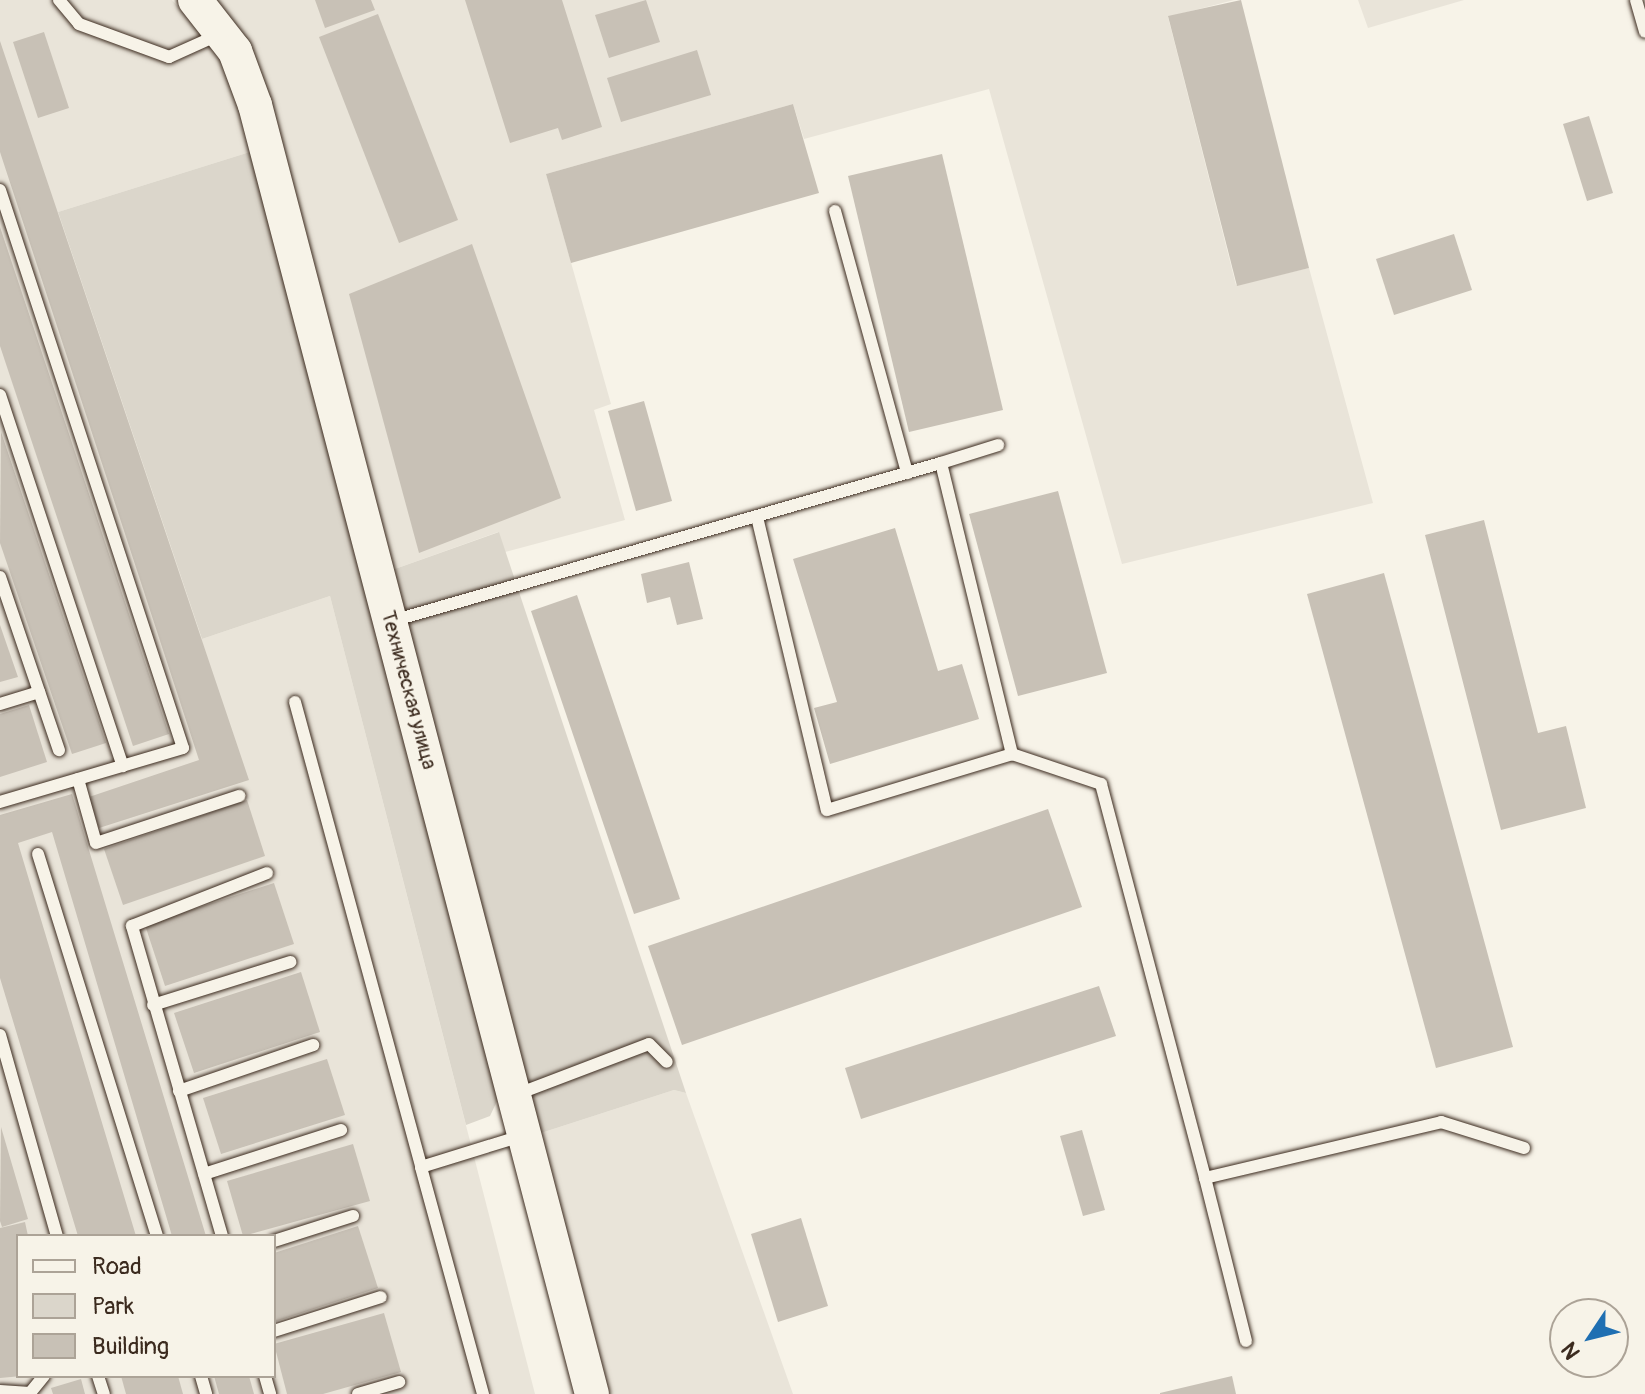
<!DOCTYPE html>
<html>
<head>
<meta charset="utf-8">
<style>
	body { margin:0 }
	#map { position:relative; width:1645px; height:1394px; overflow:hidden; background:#f7f3e8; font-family:Pangolin,sans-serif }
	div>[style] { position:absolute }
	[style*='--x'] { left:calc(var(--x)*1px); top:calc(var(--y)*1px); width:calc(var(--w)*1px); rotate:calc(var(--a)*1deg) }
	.built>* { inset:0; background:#e9e4d9 }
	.green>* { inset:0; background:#dbd6cb }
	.building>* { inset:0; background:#c8c1b6 }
	.roads { filter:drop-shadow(0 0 2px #3b2a1e) drop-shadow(0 0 2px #3b2a1e) }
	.lane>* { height:12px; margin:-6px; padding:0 6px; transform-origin:6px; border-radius:6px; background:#f7f3e8 }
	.secondary>* { height:34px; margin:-17px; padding:0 17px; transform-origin:17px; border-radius:17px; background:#f7f3e8 }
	span { translate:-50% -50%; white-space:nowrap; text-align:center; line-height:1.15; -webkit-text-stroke:7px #f7f3e8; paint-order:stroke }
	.street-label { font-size:20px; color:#3b2a1e }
	.legend { position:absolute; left:16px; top:1234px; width:260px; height:144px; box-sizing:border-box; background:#f7f3e8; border:2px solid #aca397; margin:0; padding:10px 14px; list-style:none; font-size:24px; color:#3b2a1e }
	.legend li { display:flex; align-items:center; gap:16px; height:40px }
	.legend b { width:40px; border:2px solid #aca397 }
	.north { position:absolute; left:1549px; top:1298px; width:80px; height:80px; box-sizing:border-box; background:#f7f3e8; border:2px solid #aca397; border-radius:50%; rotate:235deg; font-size:22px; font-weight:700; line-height:32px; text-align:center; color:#3b2a1e }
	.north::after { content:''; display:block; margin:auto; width:28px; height:36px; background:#1f6fb2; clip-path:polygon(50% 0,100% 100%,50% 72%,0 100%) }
</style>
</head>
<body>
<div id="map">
	<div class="built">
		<div style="clip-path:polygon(evenodd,0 0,172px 0,220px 54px,253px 151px,58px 212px,202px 639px,330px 596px,535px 1394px,0 1394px,0 0,18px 1236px,274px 1236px,274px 1376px,18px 1376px,18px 1236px)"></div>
		<div style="clip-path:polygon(217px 0,1234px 0,1168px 17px,1236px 285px,1309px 268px,1373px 503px,1122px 564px,989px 89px,804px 139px,793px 104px,546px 174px,611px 404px,594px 410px,625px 520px,505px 552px,498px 532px,392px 570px,248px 42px)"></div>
		<div style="clip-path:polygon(1358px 0,1464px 0,1368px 28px)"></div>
		<div style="clip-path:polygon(674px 1090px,686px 1093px,793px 1394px,610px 1394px,541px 1133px)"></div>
	</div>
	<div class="green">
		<div style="clip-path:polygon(253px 151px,499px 1097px,490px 1116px,466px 1125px,330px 596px,202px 639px,58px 212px)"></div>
		<div style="clip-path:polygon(499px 532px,686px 1093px,674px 1090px,541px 1133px,392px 570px)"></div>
	</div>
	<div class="building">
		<div style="clip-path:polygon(315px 0,371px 0,375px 10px,325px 28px)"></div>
		<div style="clip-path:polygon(465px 0,562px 0,602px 127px,562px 140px,558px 128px,510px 143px)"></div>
		<div style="clip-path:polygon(646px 0,660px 42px,609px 58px,595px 15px)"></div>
		<div style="clip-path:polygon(1241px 0,1309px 268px,1237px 286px,1168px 16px)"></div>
		<div style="clip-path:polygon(378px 14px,458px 220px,399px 243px,319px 37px)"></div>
		<div style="clip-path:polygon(44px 32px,69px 108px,38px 118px,13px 42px)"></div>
		<div style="clip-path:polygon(0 41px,249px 780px,99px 828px,89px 797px,199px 760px,0 152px)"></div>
		<div style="clip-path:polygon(697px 50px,711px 95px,621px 122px,607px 78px)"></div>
		<div style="clip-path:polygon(793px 104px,819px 193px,571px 263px,546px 174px)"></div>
		<div style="clip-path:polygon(1589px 116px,1613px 193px,1587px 201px,1563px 124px)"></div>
		<div style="clip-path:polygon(942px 154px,1003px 410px,909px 432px,848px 176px)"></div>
		<div style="clip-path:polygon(0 227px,169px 734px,133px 746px,0 346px)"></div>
		<div style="clip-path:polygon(1454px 234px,1472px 290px,1394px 315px,1376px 259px)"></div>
		<div style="clip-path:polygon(472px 244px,561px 498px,419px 553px,349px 294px)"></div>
		<div style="clip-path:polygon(644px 401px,672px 501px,636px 511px,608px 411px)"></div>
		<div style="clip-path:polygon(1px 432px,106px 743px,72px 754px,0 543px)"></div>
		<div style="clip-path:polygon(1058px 491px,1107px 673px,1018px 696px,969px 514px)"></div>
		<div style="clip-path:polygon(1484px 520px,1538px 733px,1566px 726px,1586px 808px,1501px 830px,1425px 535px)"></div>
		<div style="clip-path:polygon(895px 528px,938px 671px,962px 664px,979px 719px,830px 764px,814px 708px,837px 702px,793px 559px)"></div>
		<div style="clip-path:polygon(689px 562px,703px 619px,677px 625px,670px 597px,647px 603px,641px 574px)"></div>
		<div style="clip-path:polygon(1384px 573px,1513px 1047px,1436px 1068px,1307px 594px)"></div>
		<div style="clip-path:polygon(577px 595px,680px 899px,634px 914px,531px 611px)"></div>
		<div style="clip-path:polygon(0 625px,18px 677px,0 682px)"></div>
		<div style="clip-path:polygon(29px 705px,47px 762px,0 777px,0 714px)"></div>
		<div style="clip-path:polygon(72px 794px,206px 1236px,172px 1236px,52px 832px,18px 843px,136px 1236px,78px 1236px,0 978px,0 815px)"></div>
		<div style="clip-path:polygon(247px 800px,265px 856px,123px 905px,104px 849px)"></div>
		<div style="clip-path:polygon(1048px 809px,1082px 907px,682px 1045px,648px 946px)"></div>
		<div style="clip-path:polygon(274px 883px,294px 944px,165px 986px,145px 925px)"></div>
		<div style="clip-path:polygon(301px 972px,320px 1032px,194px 1073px,174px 1013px)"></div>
		<div style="clip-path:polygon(1099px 986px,1116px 1036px,861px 1119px,845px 1068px)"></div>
		<div style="clip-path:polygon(327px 1059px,345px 1115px,221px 1154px,203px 1098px)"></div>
		<div style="clip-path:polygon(1px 1127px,28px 1219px,2px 1227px,0 1221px)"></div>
		<div style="clip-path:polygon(1082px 1130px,1105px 1210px,1083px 1216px,1060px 1136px)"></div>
		<div style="clip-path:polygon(353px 1144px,370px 1201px,243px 1236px,227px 1181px)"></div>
		<div style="clip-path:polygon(801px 1218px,828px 1306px,778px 1322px,751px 1234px)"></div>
		<div style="clip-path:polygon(25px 1222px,28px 1236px,18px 1236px,22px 1376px,0 1378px,0 1228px)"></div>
		<div style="clip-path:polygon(358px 1226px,378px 1288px,274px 1322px,274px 1253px)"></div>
		<div style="clip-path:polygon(384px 1313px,401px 1372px,323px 1394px,287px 1394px,274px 1344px)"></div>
		<div style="clip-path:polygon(121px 1376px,178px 1376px,183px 1394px,126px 1394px)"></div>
		<div style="clip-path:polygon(214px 1376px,249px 1376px,254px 1394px,219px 1394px)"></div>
		<div style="clip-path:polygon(1232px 1376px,1236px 1394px,1160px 1394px,1160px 1393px)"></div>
		<div style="clip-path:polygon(81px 1379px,85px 1394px,53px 1394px,51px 1388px)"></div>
	</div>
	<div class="roads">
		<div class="lane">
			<div style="--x:59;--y:0;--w:31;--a:50"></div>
			<div style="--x:79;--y:24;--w:96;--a:20.1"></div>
			<div style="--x:169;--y:57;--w:54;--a:-24.2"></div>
			<div style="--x:1636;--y:0;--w:33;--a:74"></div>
			<div style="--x:0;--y:190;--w:587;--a:71.84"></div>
			<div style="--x:183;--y:748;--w:191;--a:163.6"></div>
			<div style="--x:835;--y:211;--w:272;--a:74.6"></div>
			<div style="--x:0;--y:395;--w:391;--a:71.7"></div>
			<div style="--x:941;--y:463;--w:60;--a:-17.5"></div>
			<div style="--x:757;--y:517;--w:301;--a:76.6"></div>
			<div style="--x:827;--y:810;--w:193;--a:-16.8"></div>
			<div style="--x:0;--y:577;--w:183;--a:71.2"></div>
			<div style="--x:392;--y:621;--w:571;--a:-16.06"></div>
			<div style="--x:941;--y:463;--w:300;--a:76.3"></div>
			<div style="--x:1012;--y:754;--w:94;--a:18.6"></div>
			<div style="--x:1101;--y:784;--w:407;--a:75.2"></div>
			<div style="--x:295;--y:702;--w:482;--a:74.8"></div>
			<div style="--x:0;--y:704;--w:41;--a:-17.1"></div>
			<div style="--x:78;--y:779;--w:66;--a:74.3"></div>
			<div style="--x:96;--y:843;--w:151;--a:-18.2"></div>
			<div style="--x:38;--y:854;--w:400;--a:72.7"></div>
			<div style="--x:153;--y:1005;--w:144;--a:-17.4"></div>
			<div style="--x:0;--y:1035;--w:209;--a:74.2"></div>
			<div style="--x:179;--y:1091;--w:142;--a:-18.9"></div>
			<div style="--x:515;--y:1095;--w:143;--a:-20.8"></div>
			<div style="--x:649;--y:1044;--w:25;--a:45"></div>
			<div style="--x:204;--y:1174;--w:144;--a:-17.8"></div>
			<div style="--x:222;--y:1236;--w:323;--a:-106.2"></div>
			<div style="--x:132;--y:926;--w:145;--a:-21.4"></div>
			<div style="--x:274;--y:1241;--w:83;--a:-17.6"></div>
			<div style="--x:274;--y:1331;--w:112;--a:-17.6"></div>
			<div style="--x:1246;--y:1341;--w:168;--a:-104.1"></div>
			<div style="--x:1205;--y:1178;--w:243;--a:-13.3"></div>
			<div style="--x:1441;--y:1122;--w:87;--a:17.4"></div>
			<div style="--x:98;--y:1376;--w:19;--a:72"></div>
			<div style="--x:201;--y:1376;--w:19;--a:74"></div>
			<div style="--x:265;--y:1376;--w:19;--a:74"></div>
			<div style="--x:0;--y:1391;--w:30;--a:4"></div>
			<div style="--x:30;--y:1393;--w:22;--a:-51"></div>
			<div style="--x:358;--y:1394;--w:43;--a:-16.3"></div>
			<div style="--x:483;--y:1394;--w:235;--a:-105.3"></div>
			<div style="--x:421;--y:1167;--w:105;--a:-17.2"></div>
		</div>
		<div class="secondary">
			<div style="--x:195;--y:0;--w:65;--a:51.9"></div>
			<div style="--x:235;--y:51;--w:58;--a:69.7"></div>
			<div style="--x:255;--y:105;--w:1332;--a:75.35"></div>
		</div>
	</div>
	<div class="street-label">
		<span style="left:409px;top:690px;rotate:75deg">Техническая улица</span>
	</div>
	<ul class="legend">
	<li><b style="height:10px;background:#f7f3e8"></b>Road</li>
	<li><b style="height:22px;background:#dbd6cb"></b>Park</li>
	<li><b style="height:22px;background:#c8c1b6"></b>Building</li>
	</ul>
	<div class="north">N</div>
</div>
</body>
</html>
